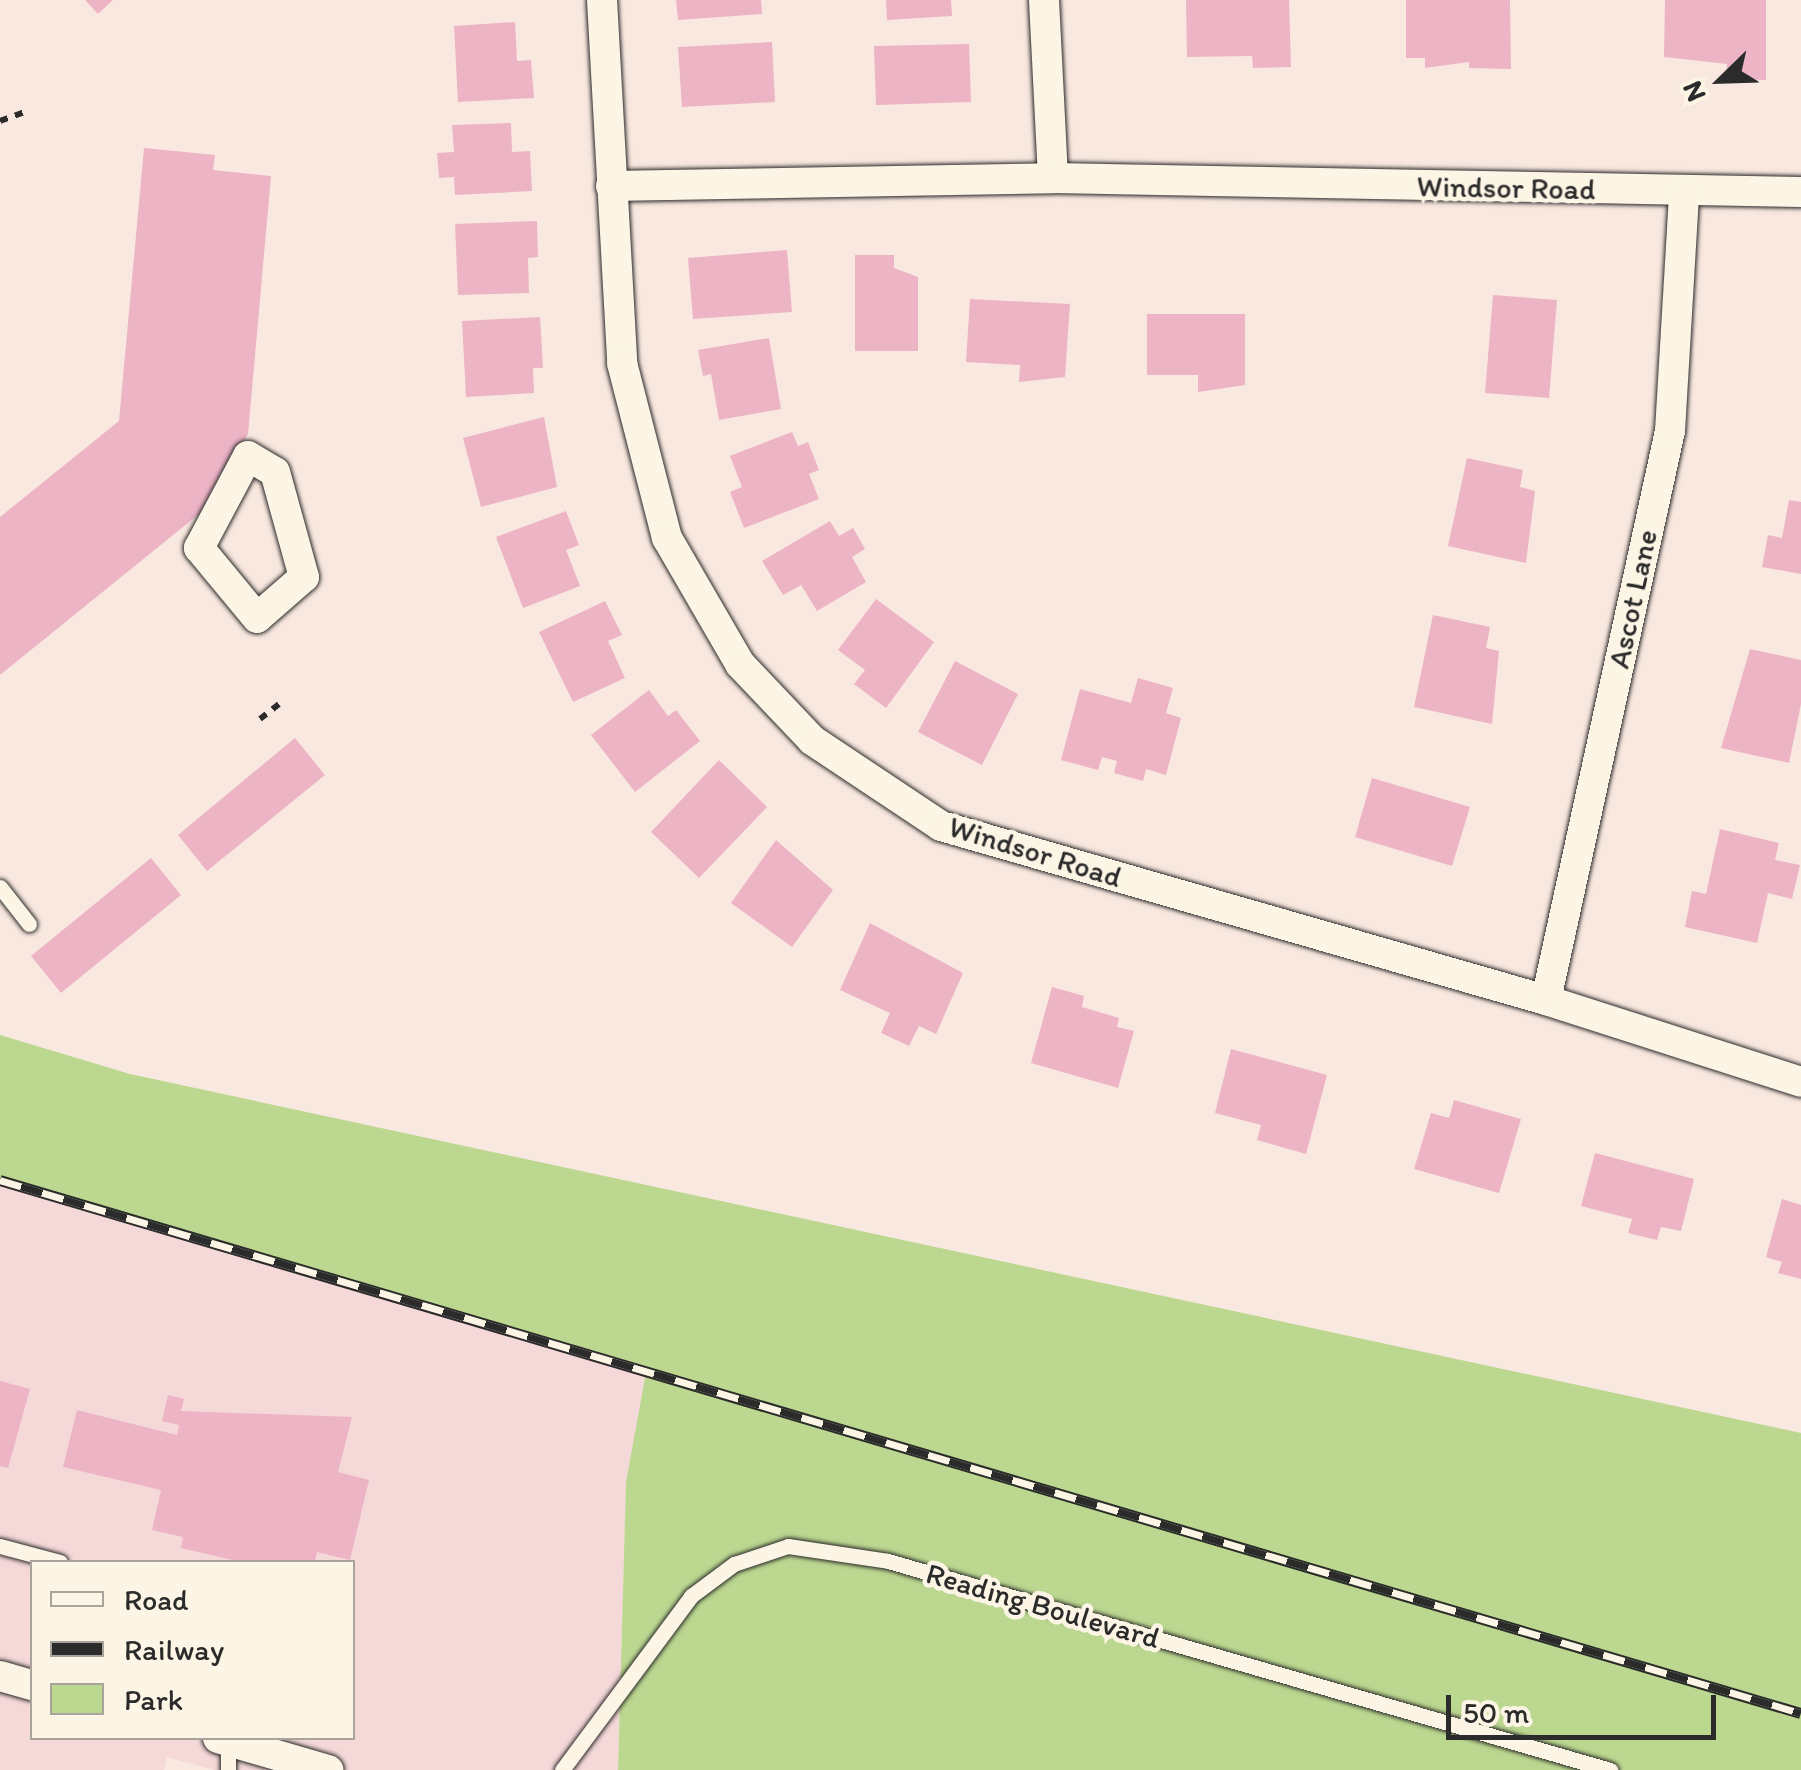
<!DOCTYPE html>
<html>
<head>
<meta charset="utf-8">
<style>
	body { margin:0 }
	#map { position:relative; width:1801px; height:1770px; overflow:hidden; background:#f9e8df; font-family:Itim,sans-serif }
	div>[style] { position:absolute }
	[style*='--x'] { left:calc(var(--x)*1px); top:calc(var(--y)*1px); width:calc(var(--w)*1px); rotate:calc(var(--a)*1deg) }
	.built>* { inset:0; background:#f5d8d8 }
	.green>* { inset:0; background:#bcd890 }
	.building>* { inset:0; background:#edb4c6 }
	.path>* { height:6px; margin-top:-3px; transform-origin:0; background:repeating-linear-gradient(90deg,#2b2b2b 0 8px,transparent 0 16px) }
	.roads { filter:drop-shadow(0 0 2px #2b2b2b) drop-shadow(0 0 2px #2b2b2b) }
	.lane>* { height:15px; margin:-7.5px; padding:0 7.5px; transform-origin:7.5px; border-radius:7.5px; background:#fcf5e5 }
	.street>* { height:30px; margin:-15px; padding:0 15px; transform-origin:15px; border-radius:15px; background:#fcf5e5 }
	.rail>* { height:11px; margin-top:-5.5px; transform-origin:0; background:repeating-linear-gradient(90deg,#fcf5e5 0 22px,#2b2b2b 0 44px); box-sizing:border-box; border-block:2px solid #2b2b2b }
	span { translate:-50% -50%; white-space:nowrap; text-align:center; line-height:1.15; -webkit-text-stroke:9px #fcf5e5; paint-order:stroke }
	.street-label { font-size:30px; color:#2b2b2b }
	.legend { position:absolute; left:30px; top:1560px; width:325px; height:180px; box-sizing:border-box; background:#fcf5e5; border:2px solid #a8a49b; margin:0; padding:12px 18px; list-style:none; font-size:30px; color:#2b2b2b }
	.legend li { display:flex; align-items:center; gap:20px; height:50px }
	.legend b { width:50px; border:2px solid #a8a49b }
	.north { position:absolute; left:1671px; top:30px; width:100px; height:100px; -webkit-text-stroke:8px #fcf5e5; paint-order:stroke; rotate:247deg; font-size:28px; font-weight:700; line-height:40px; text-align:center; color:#2b2b2b }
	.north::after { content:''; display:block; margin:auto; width:35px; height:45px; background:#2b2b2b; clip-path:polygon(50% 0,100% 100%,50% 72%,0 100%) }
	.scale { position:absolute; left:1446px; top:1695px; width:270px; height:45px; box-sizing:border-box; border:5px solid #2b2b2b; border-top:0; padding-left:12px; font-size:30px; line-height:35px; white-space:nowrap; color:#2b2b2b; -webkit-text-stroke:8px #fcf5e5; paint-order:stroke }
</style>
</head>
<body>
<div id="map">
	<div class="built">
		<div style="clip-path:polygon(evenodd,0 1180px,648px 1367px,626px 1482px,618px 1770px,215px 1770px,167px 1757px,164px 1770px,0 1770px,0 1180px,32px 1562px,352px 1562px,352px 1738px,32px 1738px,32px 1562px)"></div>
	</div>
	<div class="green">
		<div style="clip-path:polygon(0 1035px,130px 1074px,1801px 1433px,1801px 1770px,618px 1770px,626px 1482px,647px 1367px,0 1180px)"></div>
	</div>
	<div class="building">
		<div style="clip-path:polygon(85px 0,113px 0,98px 14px)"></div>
		<div style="clip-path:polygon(676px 0,761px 0,762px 14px,678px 20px)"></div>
		<div style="clip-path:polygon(886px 0,951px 0,952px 16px,887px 20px)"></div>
		<div style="clip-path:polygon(1186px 0,1289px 0,1291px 67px,1253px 68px,1252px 56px,1187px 57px)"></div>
		<div style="clip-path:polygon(1406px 0,1510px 0,1511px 69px,1469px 68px,1469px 62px,1425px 68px,1425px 58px,1406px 58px)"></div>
		<div style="clip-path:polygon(1665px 0,1766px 0,1766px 80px,1726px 79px,1727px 64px,1664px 57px)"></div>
		<div style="clip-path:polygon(515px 22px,517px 61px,531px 60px,534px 98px,458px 102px,454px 26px)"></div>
		<div style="clip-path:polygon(772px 42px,775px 102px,682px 107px,678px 47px)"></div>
		<div style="clip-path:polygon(969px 44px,971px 102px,876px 105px,874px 46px)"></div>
		<div style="clip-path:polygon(511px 123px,512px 152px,530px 151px,532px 191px,455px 195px,454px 177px,439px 178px,437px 153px,454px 152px,452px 125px)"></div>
		<div style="clip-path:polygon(144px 148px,215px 155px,213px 170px,271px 176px,248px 434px,204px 510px,0 675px,0 517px,119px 421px)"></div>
		<div style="clip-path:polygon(537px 221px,538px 257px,528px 258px,529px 293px,458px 295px,455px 224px)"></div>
		<div style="clip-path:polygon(787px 250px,792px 312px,693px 319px,688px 258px)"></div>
		<div style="clip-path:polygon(855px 255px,894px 255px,894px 268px,918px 277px,918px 351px,855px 351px)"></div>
		<div style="clip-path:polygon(1493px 295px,1557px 300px,1549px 398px,1485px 393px)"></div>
		<div style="clip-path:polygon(970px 299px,1070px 304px,1065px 377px,1019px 382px,1020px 365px,966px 362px)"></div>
		<div style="clip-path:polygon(1147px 314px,1245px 314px,1245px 385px,1198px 392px,1198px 375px,1147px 375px)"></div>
		<div style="clip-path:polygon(540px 317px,543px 368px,533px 368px,534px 393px,466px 397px,462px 321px)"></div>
		<div style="clip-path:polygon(769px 338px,781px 409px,719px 420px,711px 374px,703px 376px,698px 350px)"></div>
		<div style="clip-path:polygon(544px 417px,557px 487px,481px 507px,463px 438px)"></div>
		<div style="clip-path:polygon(792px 432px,798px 446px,808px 442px,819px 470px,809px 474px,819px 499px,744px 528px,730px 492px,742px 487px,730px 456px)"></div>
		<div style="clip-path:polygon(1467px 458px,1523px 470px,1520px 487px,1535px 491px,1526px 563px,1448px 546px)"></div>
		<div style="clip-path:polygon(1789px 500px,1801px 502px,1801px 574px,1762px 567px,1768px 535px,1782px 538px)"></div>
		<div style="clip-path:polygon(566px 511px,579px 545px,566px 550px,580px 586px,523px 608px,496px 537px)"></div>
		<div style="clip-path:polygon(830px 521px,839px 536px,853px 528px,865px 549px,852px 557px,866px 582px,817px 611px,801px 585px,783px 595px,762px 561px)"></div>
		<div style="clip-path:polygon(876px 599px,934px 642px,886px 708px,854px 684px,865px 670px,838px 650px)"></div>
		<div style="clip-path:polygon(605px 601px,622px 635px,608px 641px,625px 678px,573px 702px,539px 632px)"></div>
		<div style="clip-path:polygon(1433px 615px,1490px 627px,1486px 648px,1499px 651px,1492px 724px,1414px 707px)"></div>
		<div style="clip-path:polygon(1750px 649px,1801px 660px,1801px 704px,1789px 763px,1721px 748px)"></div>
		<div style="clip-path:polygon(955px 661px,1018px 694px,982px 765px,918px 732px)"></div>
		<div style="clip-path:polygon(1138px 678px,1173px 688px,1166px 713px,1181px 718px,1166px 775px,1146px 769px,1143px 781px,1114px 773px,1117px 761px,1102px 757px,1098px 770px,1061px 760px,1080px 689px,1131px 703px)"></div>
		<div style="clip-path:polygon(649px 690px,668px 716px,676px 710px,700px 741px,635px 792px,591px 735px)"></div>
		<div style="clip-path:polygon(295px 738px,325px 775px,207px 871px,178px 835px)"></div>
		<div style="clip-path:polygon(719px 760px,767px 807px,699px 878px,651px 832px)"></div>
		<div style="clip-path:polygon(1372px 778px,1470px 807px,1452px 866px,1355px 837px)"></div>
		<div style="clip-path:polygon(1720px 829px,1779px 843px,1775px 860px,1800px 865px,1792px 899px,1768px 893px,1757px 943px,1685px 927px,1692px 891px,1706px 894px)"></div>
		<div style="clip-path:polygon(776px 840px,833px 890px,792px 947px,731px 903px)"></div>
		<div style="clip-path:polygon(151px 858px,181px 895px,61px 993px,31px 956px)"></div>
		<div style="clip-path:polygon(870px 923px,963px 973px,936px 1034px,919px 1026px,909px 1046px,881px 1033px,890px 1013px,840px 990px)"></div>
		<div style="clip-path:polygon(1052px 987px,1084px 996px,1082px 1007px,1119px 1018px,1117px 1027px,1134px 1031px,1118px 1088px,1031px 1063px)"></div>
		<div style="clip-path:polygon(1231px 1049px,1327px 1075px,1306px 1154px,1257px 1140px,1261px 1125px,1215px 1113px)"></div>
		<div style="clip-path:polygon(1454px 1100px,1521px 1119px,1499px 1193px,1414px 1169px,1431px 1113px,1449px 1118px)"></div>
		<div style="clip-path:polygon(1595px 1153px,1694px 1179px,1681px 1231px,1661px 1227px,1657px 1240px,1628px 1233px,1632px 1219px,1581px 1206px)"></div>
		<div style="clip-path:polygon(1782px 1199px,1801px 1205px,1801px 1279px,1778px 1273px,1782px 1262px,1766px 1257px)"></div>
		<div style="clip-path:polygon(0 1381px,30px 1389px,8px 1468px,0 1466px)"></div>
		<div style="clip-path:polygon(168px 1395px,184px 1399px,181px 1411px,352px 1417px,338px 1472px,369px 1480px,350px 1560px,317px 1552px,315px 1562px,241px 1562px,181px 1548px,183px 1537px,152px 1530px,161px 1490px,63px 1467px,77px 1410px,177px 1435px,179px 1425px,162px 1421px)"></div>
	</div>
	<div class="path">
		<div style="--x:0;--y:121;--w:30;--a:-20"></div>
		<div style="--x:260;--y:719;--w:24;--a:-38"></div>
	</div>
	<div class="roads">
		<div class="lane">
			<div style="--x:0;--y:887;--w:47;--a:51.9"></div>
			<div style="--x:0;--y:1546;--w:62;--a:14.9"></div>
			<div style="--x:228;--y:1740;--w:30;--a:90"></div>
			<div style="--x:562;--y:1770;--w:217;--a:-53.4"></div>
			<div style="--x:691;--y:1596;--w:54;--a:-36.7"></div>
			<div style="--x:734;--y:1564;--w:57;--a:-18.4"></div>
			<div style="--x:788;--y:1546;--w:101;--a:8.5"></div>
			<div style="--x:888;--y:1561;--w:752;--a:16.14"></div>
		</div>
		<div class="street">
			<div style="--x:602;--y:0;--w:364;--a:86.8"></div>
			<div style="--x:622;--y:363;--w:181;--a:75.6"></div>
			<div style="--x:667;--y:538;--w:146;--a:59.9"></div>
			<div style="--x:740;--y:664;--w:105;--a:46.5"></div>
			<div style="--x:812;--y:740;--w:155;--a:33.7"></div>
			<div style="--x:941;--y:826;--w:630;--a:16.05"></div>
			<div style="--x:1546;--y:1000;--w:268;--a:17.8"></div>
			<div style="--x:1044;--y:0;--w:178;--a:87.1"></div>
			<div style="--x:611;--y:186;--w:442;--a:-1"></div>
			<div style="--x:1053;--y:178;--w:748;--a:1.07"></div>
			<div style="--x:248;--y:456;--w:31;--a:31"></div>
			<div style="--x:275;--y:472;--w:109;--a:74.6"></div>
			<div style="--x:304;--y:577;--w:62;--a:138.9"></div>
			<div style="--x:257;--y:618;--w:91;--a:-129.6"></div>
			<div style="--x:199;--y:548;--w:104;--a:-62"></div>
			<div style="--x:1546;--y:1000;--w:582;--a:-77.71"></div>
			<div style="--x:1670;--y:431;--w:239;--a:-86.6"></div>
			<div style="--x:0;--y:1676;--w:33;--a:16"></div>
			<div style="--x:218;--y:1738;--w:115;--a:16.2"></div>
		</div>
	</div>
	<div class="rail">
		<div style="--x:0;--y:1180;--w:1878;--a:16.49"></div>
	</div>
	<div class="street-label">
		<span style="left:1506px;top:188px;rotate:1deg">Windsor Road</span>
		<span style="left:1633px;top:599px;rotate:-78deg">Ascot Lane</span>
		<span style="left:1035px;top:852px;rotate:17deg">Windsor Road</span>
		<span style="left:1043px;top:1606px;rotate:16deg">Reading Boulevard</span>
	</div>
	<ul class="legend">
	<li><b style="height:12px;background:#fcf5e5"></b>Road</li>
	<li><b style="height:12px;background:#2b2b2b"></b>Railway</li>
	<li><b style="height:28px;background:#bcd890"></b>Park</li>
	</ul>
	<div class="north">N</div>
	<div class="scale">50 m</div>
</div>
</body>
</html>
